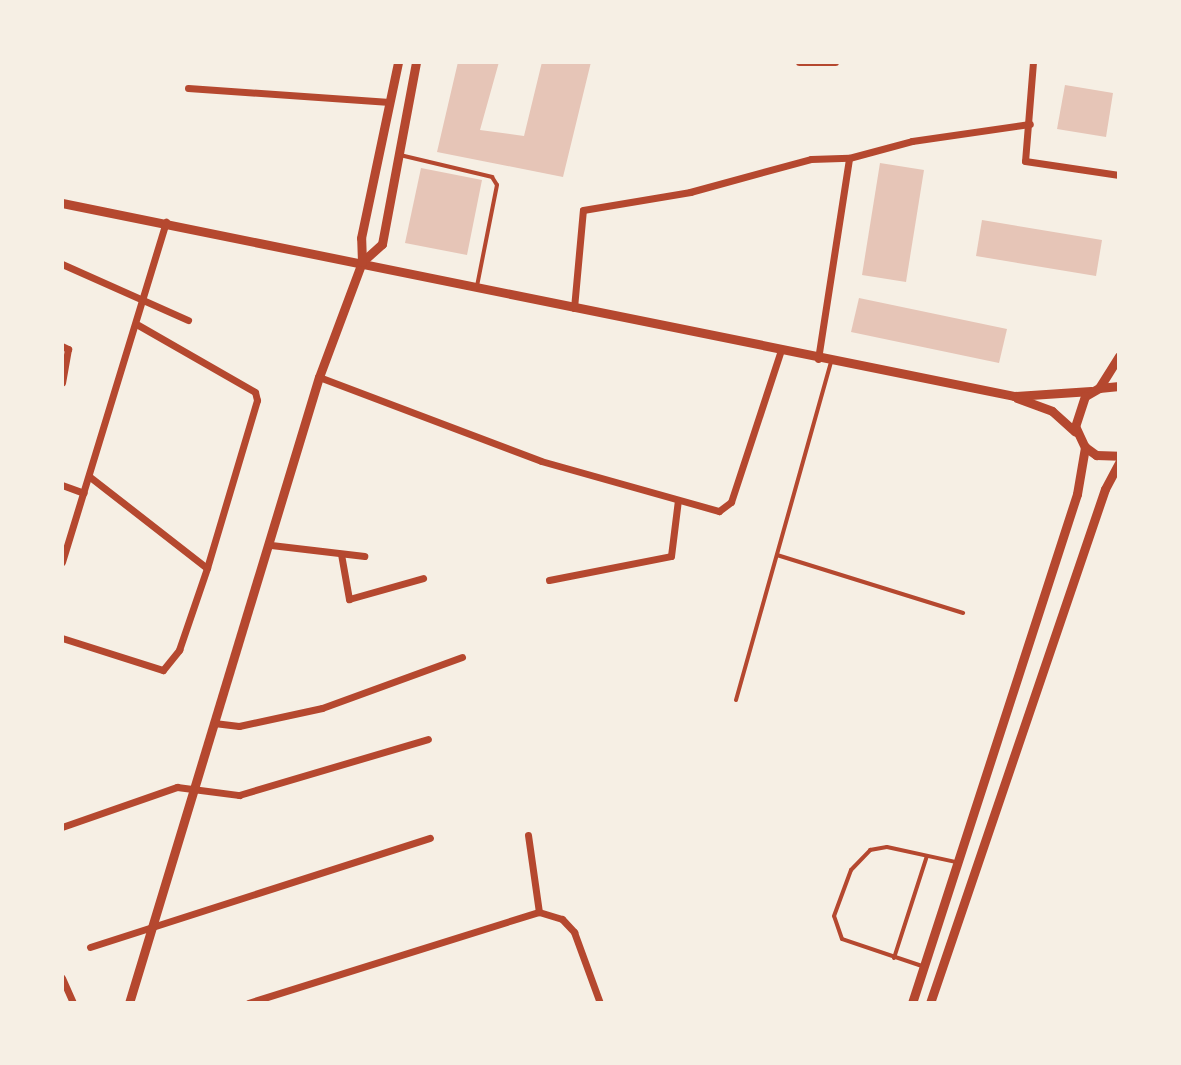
<!DOCTYPE html>
<html>
<head>
<meta charset="utf-8">
<style>
	body { margin:0 }
	#map { position:relative; width:1181px; height:1065px; overflow:hidden; background:#f6efe4; font-family:"Source Sans 3",sans-serif }
	div>[style] { position:absolute }
	[style*='--x'] { left:calc(var(--x)*1px); top:calc(var(--y)*1px); width:calc(var(--w)*1px); rotate:calc(var(--a)*1deg) }
	.building>* { inset:0; background:#e6c5b7 }
	.service>* { height:4px; margin:-2px; padding:0 2px; transform-origin:2px; border-radius:2px; background:#b5482f }
	.minor>* { height:7px; margin:-3.5px; padding:0 3.5px; transform-origin:3.5px; border-radius:3.5px; background:#b5482f }
	.tertiary>* { height:9px; margin:-4.5px; padding:0 4.5px; transform-origin:4.5px; border-radius:4.5px; background:#b5482f }
	span { translate:-50% -50%; white-space:nowrap; text-align:center; line-height:1.15; -webkit-text-stroke:6px #f6efe4; paint-order:stroke }
	.frame { position:absolute; inset:0; border:64px solid #f6efe4; pointer-events:none }
</style>
</head>
<body>
<div id="map">
	<div class="building">
		<div style="clip-path:polygon(458px 62px,499px 62px,480px 130px,524px 136px,542px 62px,591px 62px,563px 177px,437px 152px)"></div>
		<div style="clip-path:polygon(1065px 85px,1113px 93px,1106px 137px,1057px 129px)"></div>
		<div style="clip-path:polygon(880px 163px,924px 170px,906px 282px,862px 275px)"></div>
		<div style="clip-path:polygon(421px 168px,482px 180px,467px 255px,405px 243px)"></div>
		<div style="clip-path:polygon(982px 220px,1102px 240px,1096px 276px,976px 256px)"></div>
		<div style="clip-path:polygon(859px 298px,1007px 329px,999px 363px,851px 332px)"></div>
	</div>
	<div class="service">
		<div style="--x:400;--y:155;--w:95;--a:13.4"></div>
		<div style="--x:492;--y:177;--w:9;--a:58"></div>
		<div style="--x:497;--y:185;--w:103;--a:101.2"></div>
		<div style="--x:777;--y:555;--w:195;--a:17.3"></div>
		<div style="--x:736;--y:700;--w:351;--a:-74.3"></div>
		<div style="--x:894;--y:958;--w:107;--a:-72.1"></div>
		<div style="--x:922;--y:966;--w:84;--a:-161.4"></div>
		<div style="--x:842;--y:939;--w:24;--a:-109"></div>
		<div style="--x:834;--y:916;--w:49;--a:-69.7"></div>
		<div style="--x:851;--y:870;--w:28;--a:-46"></div>
		<div style="--x:870;--y:850;--w:17;--a:-10"></div>
		<div style="--x:887;--y:847;--w:71;--a:12.3"></div>
	</div>
	<div class="minor">
		<div style="--x:799;--y:62;--w:36;--a:0"></div>
		<div style="--x:1033;--y:62;--w:99;--a:94.6"></div>
		<div style="--x:1025;--y:161;--w:95;--a:8.5"></div>
		<div style="--x:188;--y:88;--w:202;--a:4"></div>
		<div style="--x:62;--y:264;--w:138;--a:24"></div>
		<div style="--x:574;--y:308;--w:98;--a:-84.8"></div>
		<div style="--x:583;--y:210;--w:109;--a:-9.5"></div>
		<div style="--x:690;--y:192;--w:125;--a:-15.3"></div>
		<div style="--x:811;--y:159;--w:38;--a:-2"></div>
		<div style="--x:62;--y:346;--w:7;--a:27"></div>
		<div style="--x:68;--y:349;--w:34;--a:100"></div>
		<div style="--x:818;--y:359;--w:203;--a:-81.2"></div>
		<div style="--x:849;--y:158;--w:65;--a:-15.1"></div>
		<div style="--x:912;--y:141;--w:119;--a:-8.2"></div>
		<div style="--x:319;--y:377;--w:237;--a:20.7"></div>
		<div style="--x:541;--y:461;--w:185;--a:15.7"></div>
		<div style="--x:719;--y:511;--w:15;--a:-37"></div>
		<div style="--x:731;--y:502;--w:160;--a:-71.8"></div>
		<div style="--x:90;--y:477;--w:148;--a:37.9"></div>
		<div style="--x:207;--y:568;--w:175;--a:-73.4"></div>
		<div style="--x:257;--y:400;--w:8;--a:-104"></div>
		<div style="--x:255;--y:392;--w:135;--a:-150.2"></div>
		<div style="--x:62;--y:485;--w:23;--a:20"></div>
		<div style="--x:271;--y:545;--w:94;--a:6.7"></div>
		<div style="--x:341;--y:554;--w:46;--a:79.9"></div>
		<div style="--x:349;--y:599;--w:77;--a:-15.8"></div>
		<div style="--x:62;--y:562;--w:356;--a:-73"></div>
		<div style="--x:549;--y:580;--w:124;--a:-11.1"></div>
		<div style="--x:671;--y:556;--w:56;--a:-82.9"></div>
		<div style="--x:62;--y:638;--w:106;--a:17.6"></div>
		<div style="--x:163;--y:670;--w:26;--a:-51"></div>
		<div style="--x:179;--y:650;--w:87;--a:-71.1"></div>
		<div style="--x:214;--y:723;--w:25;--a:7"></div>
		<div style="--x:239;--y:726;--w:85;--a:-12.2"></div>
		<div style="--x:322;--y:708;--w:149;--a:-20"></div>
		<div style="--x:62;--y:827;--w:122;--a:-19.2"></div>
		<div style="--x:177;--y:787;--w:63;--a:7.4"></div>
		<div style="--x:239;--y:795;--w:197;--a:-16.5"></div>
		<div style="--x:528;--y:835;--w:78;--a:81.9"></div>
		<div style="--x:90;--y:947;--w:357;--a:-17.8"></div>
		<div style="--x:62;--y:978;--w:27;--a:66"></div>
		<div style="--x:248;--y:1003;--w:305;--a:-17.4"></div>
		<div style="--x:539;--y:912;--w:24;--a:17"></div>
		<div style="--x:562;--y:919;--w:18;--a:47"></div>
		<div style="--x:574;--y:932;--w:76;--a:69.9"></div>
	</div>
	<div class="tertiary">
		<div style="--x:62;--y:203;--w:971;--a:11.46"></div>
		<div style="--x:1014;--y:396;--w:77;--a:-3.7"></div>
		<div style="--x:362;--y:262;--w:27;--a:-42"></div>
		<div style="--x:382;--y:244;--w:185;--a:-79.4"></div>
		<div style="--x:1119;--y:386;--w:20;--a:174"></div>
		<div style="--x:1099;--y:388;--w:16;--a:150"></div>
		<div style="--x:1085;--y:396;--w:32;--a:108"></div>
		<div style="--x:1075;--y:426;--w:23;--a:65"></div>
		<div style="--x:1085;--y:447;--w:14;--a:36"></div>
		<div style="--x:1096;--y:455;--w:23;--a:2"></div>
		<div style="--x:1099;--y:388;--w:38;--a:-58"></div>
		<div style="--x:1017;--y:398;--w:37;--a:20"></div>
		<div style="--x:1052;--y:411;--w:31;--a:42"></div>
		<div style="--x:129;--y:1003;--w:654;--a:-73.12"></div>
		<div style="--x:319;--y:377;--w:123;--a:-69.5"></div>
		<div style="--x:362;--y:262;--w:24;--a:-92"></div>
		<div style="--x:361;--y:238;--w:180;--a:-78.1"></div>
		<div style="--x:912;--y:1003;--w:535;--a:-72.04"></div>
		<div style="--x:1077;--y:494;--w:48;--a:-80.3"></div>
		<div style="--x:930;--y:1003;--w:543;--a:-71.2"></div>
		<div style="--x:1105;--y:489;--w:30;--a:-62"></div>
	</div>
	<div class="frame"></div>
</div>
</body>
</html>
